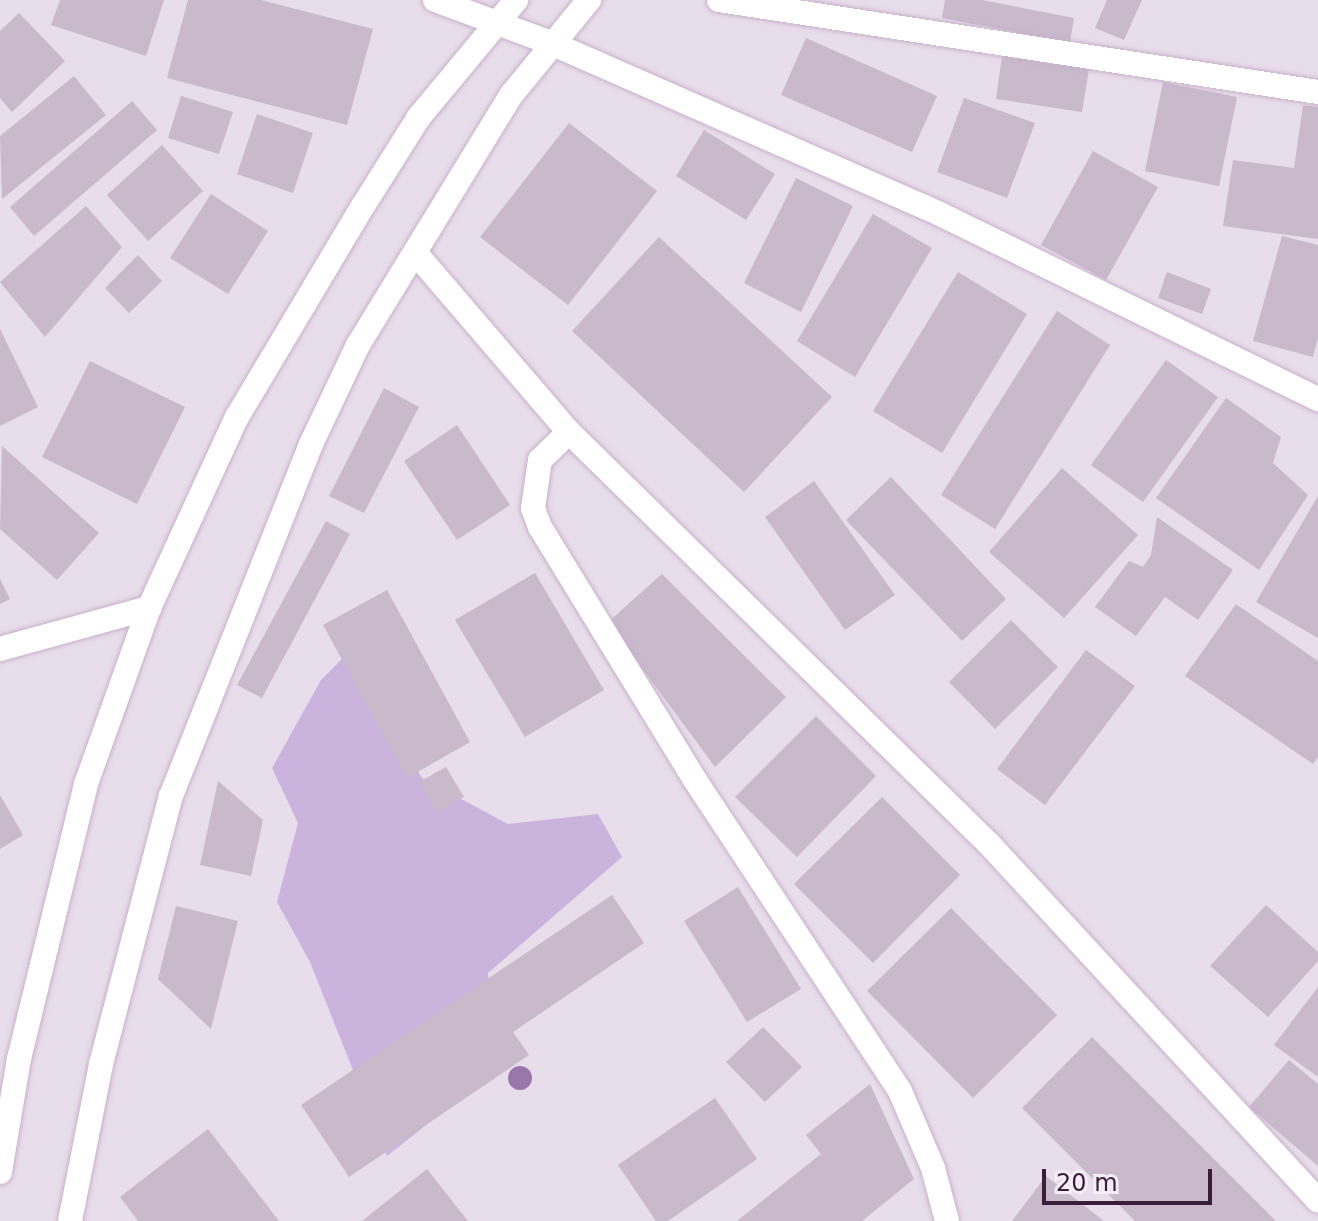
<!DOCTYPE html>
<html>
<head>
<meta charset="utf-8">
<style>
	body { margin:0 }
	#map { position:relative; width:1318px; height:1221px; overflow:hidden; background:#e8ddea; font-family:"DejaVu Sans",sans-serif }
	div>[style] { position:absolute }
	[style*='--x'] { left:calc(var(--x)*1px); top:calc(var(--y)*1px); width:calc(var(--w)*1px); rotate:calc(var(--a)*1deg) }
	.green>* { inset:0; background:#cab4de }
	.building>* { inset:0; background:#c8b9cb }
	.roads { filter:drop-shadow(0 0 2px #c8b0cb) drop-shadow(0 0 2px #c8b0cb) }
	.street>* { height:24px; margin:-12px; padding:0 12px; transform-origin:12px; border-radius:12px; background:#fff }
	.secondary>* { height:24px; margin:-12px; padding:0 12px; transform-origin:12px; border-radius:12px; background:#fff }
	.trees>* { width:24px; height:24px; margin:-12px; border-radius:50%; background:#9978a9 }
	span { translate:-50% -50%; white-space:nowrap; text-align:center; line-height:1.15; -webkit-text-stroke:7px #f5edf7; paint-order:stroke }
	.scale { position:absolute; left:1042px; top:1169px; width:170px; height:36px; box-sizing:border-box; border:4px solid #3b1e3b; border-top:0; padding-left:10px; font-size:24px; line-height:28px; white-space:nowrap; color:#3b1e3b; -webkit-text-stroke:6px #f5edf7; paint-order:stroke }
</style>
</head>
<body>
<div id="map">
	<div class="green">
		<div style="clip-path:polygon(347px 654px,422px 778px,508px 824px,598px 814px,622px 857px,488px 973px,494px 1071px,387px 1156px,310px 962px,277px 902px,298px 823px,272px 768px,321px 680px)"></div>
	</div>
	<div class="building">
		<div style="clip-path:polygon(60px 0,164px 0,146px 56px,51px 25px)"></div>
		<div style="clip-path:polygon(188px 0,261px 0,373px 29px,347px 125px,167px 78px)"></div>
		<div style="clip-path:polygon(945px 0,982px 0,1074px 18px,1070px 43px,942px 18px)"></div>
		<div style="clip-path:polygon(1107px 0,1142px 0,1124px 40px,1095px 28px)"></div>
		<div style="clip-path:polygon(19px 13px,65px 61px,12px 112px,0 98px,0 31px)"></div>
		<div style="clip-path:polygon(806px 38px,937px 96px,912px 152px,781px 95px)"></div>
		<div style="clip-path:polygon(1002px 56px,1089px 69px,1082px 112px,996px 99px)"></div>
		<div style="clip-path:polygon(74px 76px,106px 115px,2px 199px,0 136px)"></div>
		<div style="clip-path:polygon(1163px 82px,1237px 97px,1219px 186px,1145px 171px)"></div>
		<div style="clip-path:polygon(181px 96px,233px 112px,219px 154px,168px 138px)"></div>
		<div style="clip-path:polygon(964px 98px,1035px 123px,1007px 198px,937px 172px)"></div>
		<div style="clip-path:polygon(132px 101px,157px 130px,34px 236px,10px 207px)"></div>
		<div style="clip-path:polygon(1303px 105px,1318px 107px,1318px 239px,1223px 226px,1233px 160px,1294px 168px)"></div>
		<div style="clip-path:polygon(257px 114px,313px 133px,293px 193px,237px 174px)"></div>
		<div style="clip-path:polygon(569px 123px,657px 191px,568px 305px,480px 237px)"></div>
		<div style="clip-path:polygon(704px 130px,775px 174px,746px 220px,676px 176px)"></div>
		<div style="clip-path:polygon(162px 145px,203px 191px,148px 241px,107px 195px)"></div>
		<div style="clip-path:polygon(1093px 151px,1158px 187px,1106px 280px,1041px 245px)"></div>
		<div style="clip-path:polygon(796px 178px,853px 206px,801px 312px,744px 283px)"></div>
		<div style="clip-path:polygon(211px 194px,268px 231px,228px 294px,170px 258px)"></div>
		<div style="clip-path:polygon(86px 206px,122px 247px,45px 337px,0 282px)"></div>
		<div style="clip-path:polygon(873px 214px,932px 248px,855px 377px,797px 341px)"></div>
		<div style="clip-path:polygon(1282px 236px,1318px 245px,1318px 338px,1313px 357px,1253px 341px)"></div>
		<div style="clip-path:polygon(659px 237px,832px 397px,744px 492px,572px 331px)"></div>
		<div style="clip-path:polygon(138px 255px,162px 281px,129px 313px,105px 288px)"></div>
		<div style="clip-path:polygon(958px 272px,1027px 314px,942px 453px,873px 411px)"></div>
		<div style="clip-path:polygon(1167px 272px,1211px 289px,1202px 314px,1158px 298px)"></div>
		<div style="clip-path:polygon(1057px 311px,1110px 345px,995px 529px,941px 495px)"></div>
		<div style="clip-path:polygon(0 329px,38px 407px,0 426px)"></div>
		<div style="clip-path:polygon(1166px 360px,1218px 397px,1143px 502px,1091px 465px)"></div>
		<div style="clip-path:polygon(90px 361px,185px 407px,137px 504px,42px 457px)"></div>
		<div style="clip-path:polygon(384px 388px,419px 407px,364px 513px,329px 496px)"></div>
		<div style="clip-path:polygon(1226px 398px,1281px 437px,1273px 463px,1308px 495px,1259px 570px,1156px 498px)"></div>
		<div style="clip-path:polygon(457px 425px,510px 505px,457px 540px,404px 461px)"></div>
		<div style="clip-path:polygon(2px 446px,99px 533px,57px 580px,0 529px)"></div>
		<div style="clip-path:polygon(1062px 468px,1138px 535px,1064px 618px,989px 552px)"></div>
		<div style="clip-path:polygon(891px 477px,1006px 599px,962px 641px,846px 520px)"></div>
		<div style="clip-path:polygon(814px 481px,895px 595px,845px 630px,765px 517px)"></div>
		<div style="clip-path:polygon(1318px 496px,1318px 638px,1256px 602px)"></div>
		<div style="clip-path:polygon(1157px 517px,1233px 570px,1198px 620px,1165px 597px,1136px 636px,1095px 607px,1129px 561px,1143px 567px,1151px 555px)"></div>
		<div style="clip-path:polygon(326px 521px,350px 534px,262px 698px,237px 685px)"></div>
		<div style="clip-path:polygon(535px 573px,604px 690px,525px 737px,455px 620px)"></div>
		<div style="clip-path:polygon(662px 574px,786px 697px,715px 767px,608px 622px)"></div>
		<div style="clip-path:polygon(0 579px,10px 599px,0 604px)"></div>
		<div style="clip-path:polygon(387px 590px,470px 742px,407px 778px,323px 625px)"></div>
		<div style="clip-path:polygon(1236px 604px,1318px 661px,1318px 757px,1313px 764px,1185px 676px)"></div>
		<div style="clip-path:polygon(1011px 620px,1058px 667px,995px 729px,949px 682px)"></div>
		<div style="clip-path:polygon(1086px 650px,1135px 686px,1045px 805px,997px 769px)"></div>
		<div style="clip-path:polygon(816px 716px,876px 776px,797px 857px,735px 797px)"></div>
		<div style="clip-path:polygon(446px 767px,464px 797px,437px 813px,419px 782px)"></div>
		<div style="clip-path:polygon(218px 781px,263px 820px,251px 876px,200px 865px)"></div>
		<div style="clip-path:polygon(0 795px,23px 835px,0 849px)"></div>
		<div style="clip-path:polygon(882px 797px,960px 875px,873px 963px,794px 884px)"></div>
		<div style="clip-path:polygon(738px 887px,801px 989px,747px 1022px,684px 921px)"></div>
		<div style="clip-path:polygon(612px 895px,644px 943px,513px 1032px,529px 1055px,349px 1177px,301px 1105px)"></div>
		<div style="clip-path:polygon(1266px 905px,1318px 952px,1318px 961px,1268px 1017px,1210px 966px)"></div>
		<div style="clip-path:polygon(176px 906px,238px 921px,211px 1029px,158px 979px)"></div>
		<div style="clip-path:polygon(951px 908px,1057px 1015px,973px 1098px,867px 991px)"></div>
		<div style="clip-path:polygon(1318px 987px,1318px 1077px,1274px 1045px)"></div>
		<div style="clip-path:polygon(763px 1027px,802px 1067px,765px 1102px,726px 1062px)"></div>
		<div style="clip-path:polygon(1092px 1037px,1276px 1221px,1135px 1221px,1022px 1108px)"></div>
		<div style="clip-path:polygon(1289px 1060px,1318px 1084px,1318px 1166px,1249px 1107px)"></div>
		<div style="clip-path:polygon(870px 1084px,914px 1179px,862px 1221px,737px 1221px,821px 1154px,806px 1135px)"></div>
		<div style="clip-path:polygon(715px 1098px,757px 1159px,668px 1221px,656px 1221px,618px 1165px)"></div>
		<div style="clip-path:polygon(208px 1129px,279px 1221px,138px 1221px,120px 1197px)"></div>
		<div style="clip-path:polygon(427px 1169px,468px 1221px,362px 1221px)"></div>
		<div style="clip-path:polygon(1046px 1176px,1104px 1221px,1012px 1221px)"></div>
	</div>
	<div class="roads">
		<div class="street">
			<div style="--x:435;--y:0;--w:124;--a:20.3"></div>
			<div style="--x:551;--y:43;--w:425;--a:23.7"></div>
			<div style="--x:940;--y:214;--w:421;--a:26.1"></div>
			<div style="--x:719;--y:0;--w:606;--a:8.73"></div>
			<div style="--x:418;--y:256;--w:232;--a:49.4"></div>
			<div style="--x:569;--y:432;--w:588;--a:44.45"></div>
			<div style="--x:989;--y:844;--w:485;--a:47.3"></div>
			<div style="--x:569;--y:432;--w:40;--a:136"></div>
			<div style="--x:540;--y:460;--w:49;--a:98.3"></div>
			<div style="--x:533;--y:508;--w:20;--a:70"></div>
			<div style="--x:540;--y:527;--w:297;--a:58.5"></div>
			<div style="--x:695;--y:780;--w:372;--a:56.6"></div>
			<div style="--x:900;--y:1091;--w:84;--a:66.8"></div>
			<div style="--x:933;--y:1168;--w:55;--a:75.2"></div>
		</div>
		<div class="secondary">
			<div style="--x:0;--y:649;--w:155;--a:-15.4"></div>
			<div style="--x:0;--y:1172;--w:115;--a:-80.5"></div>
			<div style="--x:19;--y:1059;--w:283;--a:-76.3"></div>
			<div style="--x:86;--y:784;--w:187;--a:-70.3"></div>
			<div style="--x:149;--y:608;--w:210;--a:-65.3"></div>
			<div style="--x:237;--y:417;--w:246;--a:-59.2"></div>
			<div style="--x:363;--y:206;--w:105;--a:-57.8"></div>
			<div style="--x:419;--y:117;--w:152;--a:-50.3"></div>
			<div style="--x:70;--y:1221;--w:160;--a:-78.8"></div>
			<div style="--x:101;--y:1064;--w:277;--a:-75.4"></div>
			<div style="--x:171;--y:796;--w:379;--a:-68.3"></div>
			<div style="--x:311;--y:444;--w:110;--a:-64.6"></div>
			<div style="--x:358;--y:345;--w:294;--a:-58.5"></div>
			<div style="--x:512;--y:94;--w:122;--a:-50.7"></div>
		</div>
	</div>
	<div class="trees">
		<div style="left:520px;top:1078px"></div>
	</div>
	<div class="scale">20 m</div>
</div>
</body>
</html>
